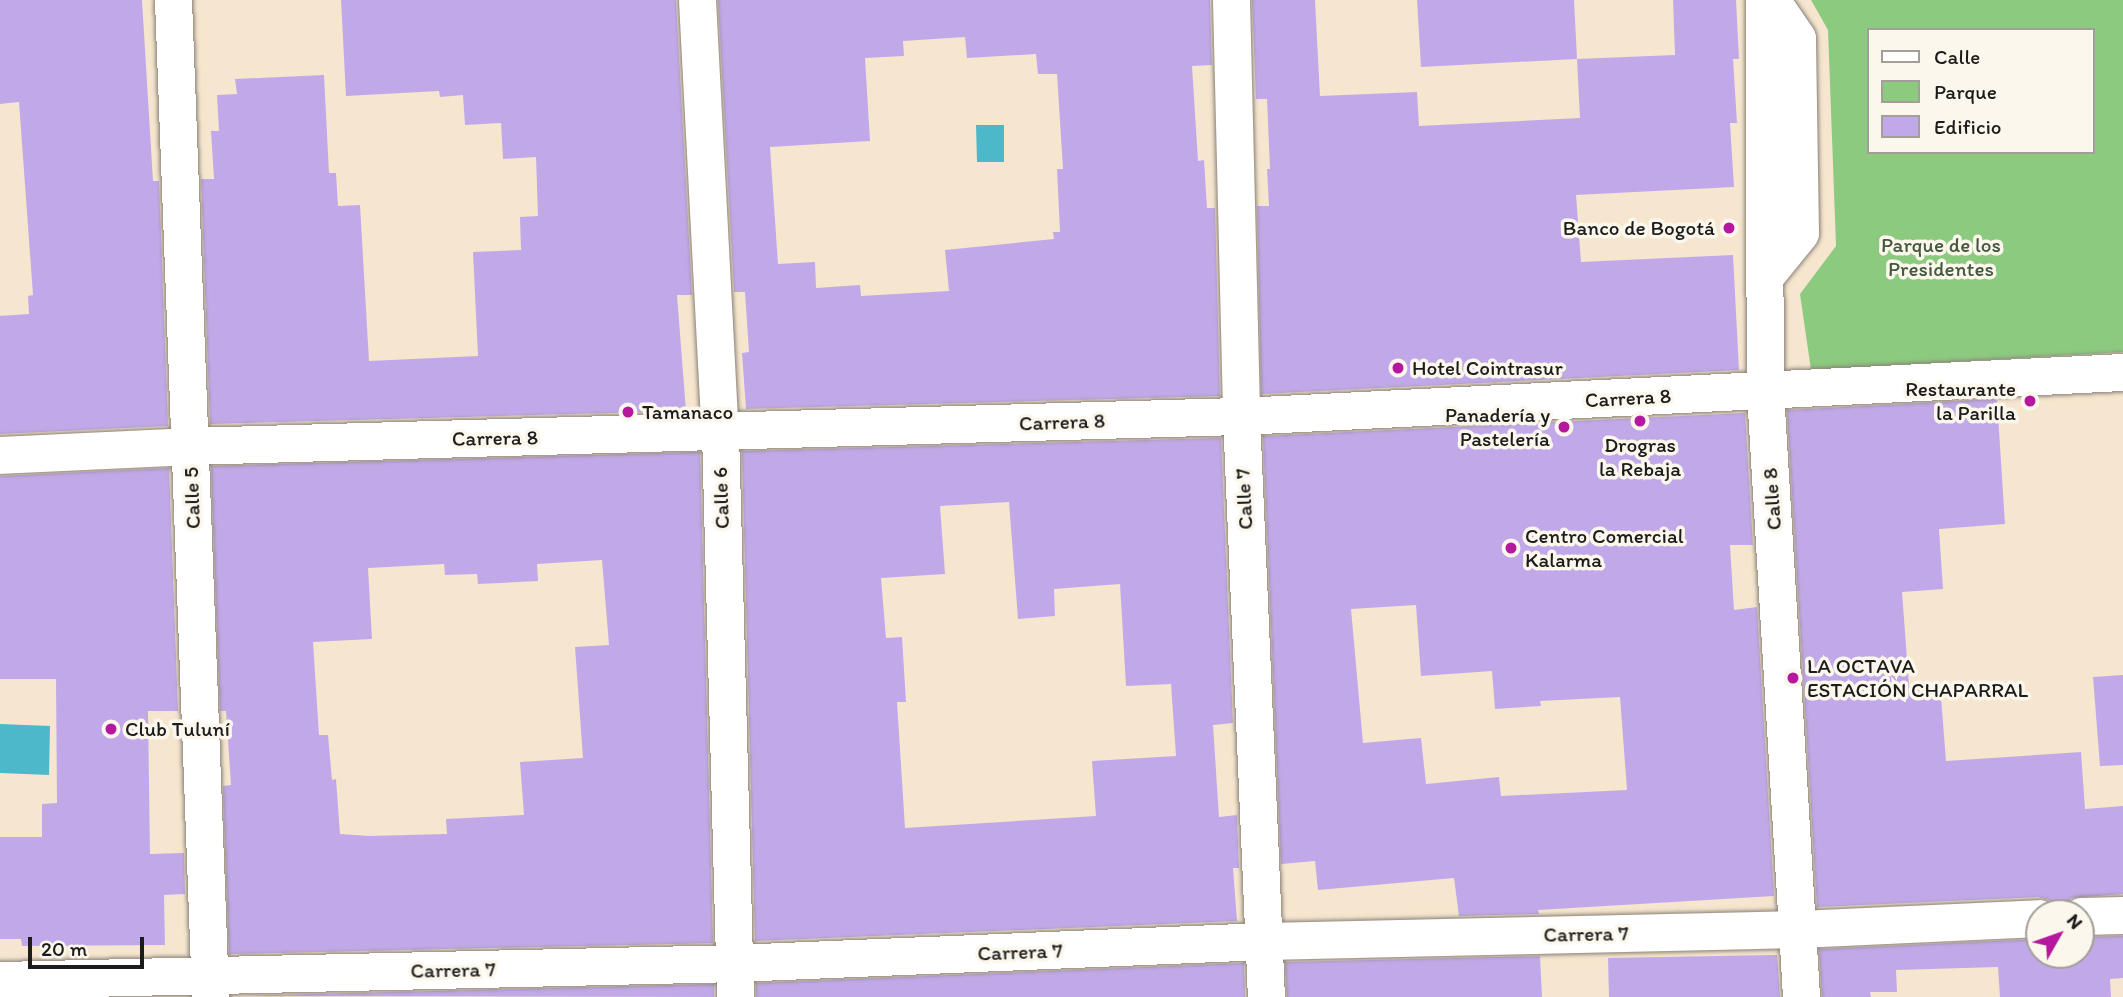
<!DOCTYPE html>
<html>
<head>
<meta charset="utf-8">
<style>
	body { margin:0 }
	#map { position:relative; width:2123px; height:997px; overflow:hidden; background:#f6e6cf; font-family:Itim,sans-serif }
	div>[style] { position:absolute }
	[style*='--x'] { left:calc(var(--x)*1px); top:calc(var(--y)*1px); width:calc(var(--w)*1px); rotate:calc(var(--a)*1deg) }
	.green>* { inset:0; background:#8cca80 }
	.water>* { inset:0; background:#4db8c9 }
	.building>* { inset:0; background:#c1a9e9 }
	.roads { filter:drop-shadow(0 0 2px #898176) drop-shadow(0 0 2px #898176) }
	.minor>* { height:37px; margin:-18.5px; padding:0 18.5px; transform-origin:18.5px; border-radius:18.5px; background:#fff }
	.dots>* { width:19px; height:19px; translate:-50% -50%; box-sizing:border-box; border:4px solid #fbf7ec; border-radius:50% }
	span { translate:-50% -50%; white-space:nowrap; text-align:center; line-height:1.15; -webkit-text-stroke:7px #fbf7ec; paint-order:stroke }
	.poi-label { font-size:21px; color:#1c1c1c }
	.right { translate:-100% -50%; text-align:right }
	.left { translate:0 -50%; text-align:left }
	.park-label { font-size:21px; color:#43593f }
	.street-label { font-size:21px; color:#1c1c1c }
	.legend { position:absolute; left:1867px; top:28px; width:228px; height:126px; box-sizing:border-box; background:#fbf7ec; border:2px solid #a29f99; margin:0; padding:9px 12px; list-style:none; font-size:21px; color:#1c1c1c }
	.legend li { display:flex; align-items:center; gap:14px; height:35px }
	.legend b { width:35px; border:2px solid #a29f99 }
	.north { position:absolute; left:2025px; top:899px; width:70px; height:70px; box-sizing:border-box; background:#fbf7ec; border:2px solid #a29f99; border-radius:50%; rotate:50deg; font-size:19px; font-weight:700; line-height:28px; text-align:center; color:#1c1c1c }
	.north::after { content:''; display:block; margin:auto; width:24px; height:32px; background:#b5179e; clip-path:polygon(50% 0,100% 100%,50% 72%,0 100%) }
	.scale { position:absolute; left:28px; top:937px; width:116px; height:32px; box-sizing:border-box; border:4px solid #1c1c1c; border-top:0; padding-left:9px; font-size:21px; line-height:24px; white-space:nowrap; color:#1c1c1c; -webkit-text-stroke:5px #fbf7ec; paint-order:stroke }
</style>
</head>
<body>
<div id="map">
	<div class="green">
		<div style="clip-path:polygon(evenodd,1811px 0,2123px 0,2123px 352px,1811px 370px,1800px 294px,1836px 246px,1828px 30px,1811px 0,1869px 30px,2093px 30px,2093px 152px,1869px 152px,1869px 30px)"></div>
	</div>
	<div class="water">
		<div style="clip-path:polygon(976px 125px,1004px 125px,1004px 162px,977px 162px)"></div>
		<div style="clip-path:polygon(0 724px,50px 726px,49px 775px,0 773px)"></div>
	</div>
	<div class="building">
		<div style="clip-path:polygon(0 0,142px 0,153px 181px,159px 181px,168px 426px,0 434px,0 316px,29px 314px,28px 296px,33px 295px,19px 102px,0 104px)"></div>
		<div style="clip-path:polygon(341px 0,676px 0,692px 295px,677px 295px,686px 411px,210px 424px,201px 179px,214px 179px,211px 131px,219px 131px,217px 95px,237px 94px,235px 79px,324px 75px,329px 173px,336px 173px,338px 206px,360px 205px,369px 361px,478px 356px,473px 252px,521px 250px,520px 217px,538px 216px,536px 157px,503px 159px,501px 123px,465px 125px,463px 95px,440px 97px,439px 91px,346px 96px)"></div>
		<div style="clip-path:polygon(evenodd,718px 0,1210px 0,1212px 65px,1192px 66px,1198px 161px,1204px 160px,1207px 208px,1215px 208px,1220px 396px,746px 409px,742px 353px,749px 352px,745px 292px,734px 292px,718px 0,965px 37px,967px 58px,1036px 54px,1038px 74px,1057px 74px,1063px 169px,1057px 169px,1060px 232px,1053px 232px,1054px 239px,945px 250px,949px 291px,861px 296px,860px 285px,816px 288px,815px 262px,778px 264px,770px 147px,870px 141px,865px 58px,904px 56px,903px 41px,965px 37px)"></div>
		<div style="clip-path:polygon(1252px 0,1315px 0,1320px 96px,1417px 92px,1419px 126px,1580px 118px,1577px 59px,1675px 55px,1673px 0,1736px 0,1739px 59px,1733px 59px,1737px 123px,1730px 123px,1734px 187px,1576px 195px,1581px 262px,1733px 255px,1739px 370px,1261px 394px,1257px 206px,1269px 206px,1267px 169px,1270px 169px,1267px 99px,1256px 99px)"></div>
		<div style="clip-path:polygon(1417px 0,1574px 0,1577px 59px,1421px 67px)"></div>
		<div style="clip-path:polygon(1997px 399px,2005px 524px,1939px 529px,1943px 589px,1902px 592px,1909px 686px,1940px 684px,1946px 761px,2081px 752px,2085px 809px,2123px 806px,2123px 894px,2071px 898px,2061px 913px,2049px 900px,2038px 897px,1817px 907px,1787px 410px)"></div>
		<div style="clip-path:polygon(evenodd,1745px 413px,1753px 545px,1730px 545px,1734px 610px,1757px 607px,1774px 896px,1538px 910px,1539px 914px,1459px 916px,1454px 878px,1318px 890px,1315px 861px,1281px 864px,1263px 436px,1745px 413px,1416px 605px,1421px 676px,1492px 671px,1495px 709px,1541px 706px,1540px 701px,1620px 697px,1627px 790px,1501px 796px,1499px 777px,1426px 784px,1421px 738px,1363px 743px,1351px 609px,1416px 605px)"></div>
		<div style="clip-path:polygon(evenodd,1221px 438px,1233px 723px,1213px 725px,1219px 817px,1237px 815px,1239px 868px,1233px 868px,1237px 921px,755px 941px,742px 451px,1221px 438px,1009px 502px,1018px 619px,1055px 616px,1054px 589px,1120px 584px,1126px 686px,1171px 684px,1176px 756px,1092px 761px,1096px 816px,905px 828px,897px 702px,906px 702px,902px 637px,886px 638px,881px 578px,945px 574px,940px 506px,1009px 502px)"></div>
		<div style="clip-path:polygon(evenodd,700px 452px,713px 943px,229px 954px,223px 786px,231px 785px,226px 711px,220px 711px,211px 466px,700px 452px,602px 560px,609px 645px,575px 647px,583px 758px,520px 762px,524px 815px,446px 819px,447px 834px,369px 836px,340px 834px,336px 779px,332px 780px,328px 735px,319px 735px,313px 642px,372px 639px,368px 568px,444px 564px,445px 575px,477px 574px,478px 584px,538px 581px,537px 564px,602px 560px)"></div>
		<div style="clip-path:polygon(169px 468px,178px 711px,148px 711px,150px 854px,184px 853px,185px 894px,164px 895px,165px 945px,22px 946px,21px 939px,0 939px,0 837px,42px 837px,42px 804px,57px 803px,56px 679px,0 679px,0 476px)"></div>
		<div style="clip-path:polygon(2123px 675px,2123px 765px,2100px 766px,2093px 677px)"></div>
		<div style="clip-path:polygon(2123px 936px,2123px 978px,2110px 979px,2111px 997px,2000px 997px,1998px 967px,1896px 970px,1897px 992px,1870px 992px,1871px 997px,1822px 997px,1819px 949px,2039px 939px,2039px 955px,2081px 955px,2081px 937px)"></div>
		<div style="clip-path:polygon(1773px 955px,1777px 955px,1780px 997px,1609px 997px,1608px 958px)"></div>
		<div style="clip-path:polygon(1540px 956px,1542px 997px,1287px 997px,1285px 962px)"></div>
		<div style="clip-path:polygon(1244px 963px,1245px 997px,756px 997px,756px 983px)"></div>
		<div style="clip-path:polygon(714px 984px,714px 997px,232px 996px)"></div>
	</div>
	<div class="roads">
		<div class="minor">
			<div style="--x:173;--y:0;--w:998;--a:87.87"></div>
			<div style="--x:697;--y:0;--w:433;--a:87"></div>
			<div style="--x:720;--y:432;--w:565;--a:88.48"></div>
			<div style="--x:1231;--y:0;--w:416;--a:88.6"></div>
			<div style="--x:1241;--y:416;--w:582;--a:87.54"></div>
			<div style="--x:1764;--y:0;--w:392;--a:89.9"></div>
			<div style="--x:1765;--y:392;--w:606;--a:86.59"></div>
			<div style="--x:1765;--y:276;--w:55;--a:-50.9"></div>
			<div style="--x:1800;--y:233;--w:195;--a:-90.9"></div>
			<div style="--x:1797;--y:38;--w:46;--a:-124.4"></div>
			<div style="--x:0;--y:455;--w:190;--a:-2.7"></div>
			<div style="--x:190;--y:446;--w:1051;--a:-1.64"></div>
			<div style="--x:1241;--y:416;--w:883;--a:-2.86"></div>
			<div style="--x:2081;--y:916;--w:42;--a:-1.4"></div>
			<div style="--x:0;--y:980;--w:735;--a:-1.32"></div>
			<div style="--x:735;--y:963;--w:530;--a:-2.38"></div>
			<div style="--x:1265;--y:941;--w:534;--a:-1.29"></div>
			<div style="--x:1799;--y:929;--w:240;--a:-2.6"></div>
		</div>
	</div>
	<div class="dots">
		<div style="left:1729px;top:228px;background:#b5179e"></div>
		<div style="left:1398px;top:368px;background:#b5179e"></div>
		<div style="left:2030px;top:401px;background:#b5179e"></div>
		<div style="left:628px;top:412px;background:#b5179e"></div>
		<div style="left:1640px;top:421px;background:#b5179e"></div>
		<div style="left:1564px;top:427px;background:#b5179e"></div>
		<div style="left:1511px;top:548px;background:#b5179e"></div>
		<div style="left:1793px;top:678px;background:#b5179e"></div>
		<div style="left:111px;top:729px;background:#b5179e"></div>
	</div>
	<div class="poi-label">
		<span class="right" style="left:1715px;top:228px">Banco de Bogotá</span>
		<span class="left" style="left:1412px;top:368px">Hotel Cointrasur</span>
		<span class="right" style="left:2016px;top:401px">Restaurante<br>la Parilla</span>
		<span class="left" style="left:642px;top:412px">Tamanaco</span>
		<span class="right" style="left:1550px;top:427px">Panadería y<br>Pastelería</span>
		<span style="left:1640px;top:457px">Drogras<br>la Rebaja</span>
		<span class="left" style="left:1525px;top:548px">Centro Comercial<br>Kalarma</span>
		<span class="left" style="left:1807px;top:678px">LA OCTAVA<br>ESTACIÓN CHAPARRAL</span>
		<span class="left" style="left:125px;top:729px">Club Tuluní</span>
	</div>
	<div class="park-label">
		<span style="left:1941px;top:257px">Parque de los<br>Presidentes</span>
	</div>
	<div class="street-label">
		<span style="left:1628px;top:398px;rotate:-3deg">Carrera 8</span>
		<span style="left:1062px;top:422px;rotate:-2deg">Carrera 8</span>
		<span style="left:495px;top:438px;rotate:-1deg">Carrera 8</span>
		<span style="left:192px;top:498px;rotate:-92deg">Calle 5</span>
		<span style="left:721px;top:498px;rotate:-92deg">Calle 6</span>
		<span style="left:1244px;top:499px;rotate:-93deg">Calle 7</span>
		<span style="left:1772px;top:499px;rotate:-94deg">Calle 8</span>
		<span style="left:1586px;top:934px;rotate:-1deg">Carrera 7</span>
		<span style="left:1020px;top:952px;rotate:-2deg">Carrera 7</span>
		<span style="left:453px;top:970px;rotate:-1deg">Carrera 7</span>
	</div>
	<ul class="legend">
	<li><b style="height:9px;background:#fff"></b>Calle</li>
	<li><b style="height:19px;background:#8cca80"></b>Parque</li>
	<li><b style="height:19px;background:#c1a9e9"></b>Edificio</li>
	</ul>
	<div class="north">N</div>
	<div class="scale">20 m</div>
</div>
</body>
</html>
